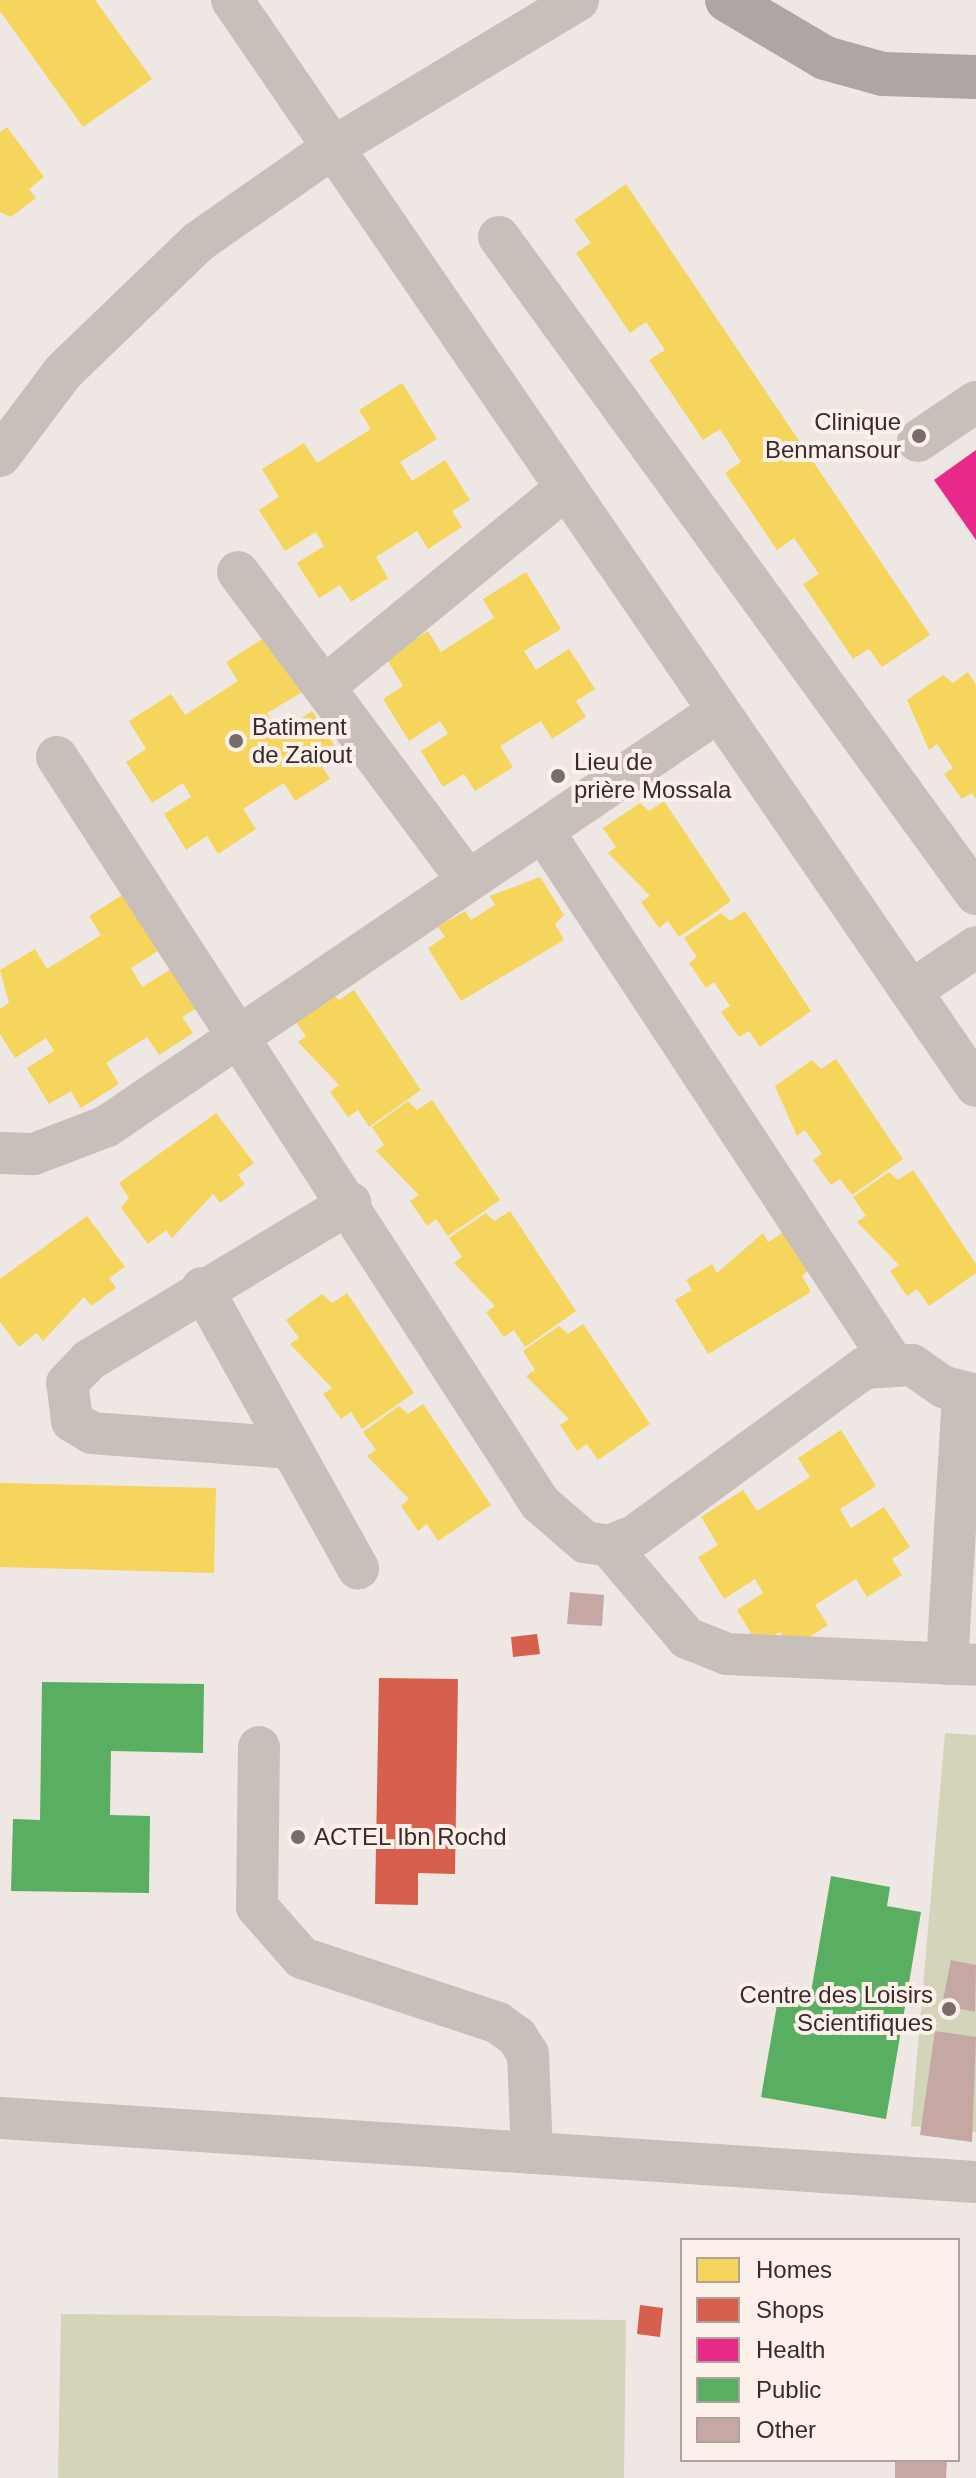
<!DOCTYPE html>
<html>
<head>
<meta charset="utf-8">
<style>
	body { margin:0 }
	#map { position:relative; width:976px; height:2478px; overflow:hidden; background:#efe7e3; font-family:Helvetica,sans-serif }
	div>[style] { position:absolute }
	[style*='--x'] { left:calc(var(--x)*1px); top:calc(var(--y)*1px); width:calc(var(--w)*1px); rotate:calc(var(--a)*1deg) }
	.green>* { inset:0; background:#d4d4bb }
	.homes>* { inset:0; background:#f6d55c }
	.shops>* { inset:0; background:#d6604d }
	.health>* { inset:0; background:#e7298a }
	.public>* { inset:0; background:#5aae61 }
	.building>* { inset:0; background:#c5a7a3 }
	.minor>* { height:42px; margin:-21px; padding:0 21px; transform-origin:21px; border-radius:21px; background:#c8bfbb }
	.highway>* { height:44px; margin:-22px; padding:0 22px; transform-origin:22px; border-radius:22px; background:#aea6a2 }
	.dots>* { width:22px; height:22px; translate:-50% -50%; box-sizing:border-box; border:4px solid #fbf1ea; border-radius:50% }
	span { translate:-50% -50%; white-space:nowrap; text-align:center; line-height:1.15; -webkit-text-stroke:8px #fbf1ea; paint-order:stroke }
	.poi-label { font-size:24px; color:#3a2b28 }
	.right { translate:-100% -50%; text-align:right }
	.left { translate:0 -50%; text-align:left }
	.legend { position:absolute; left:680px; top:2238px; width:280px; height:224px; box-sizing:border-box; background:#fbf1ea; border:2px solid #aea29c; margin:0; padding:10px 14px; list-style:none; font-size:24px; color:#3a2b28 }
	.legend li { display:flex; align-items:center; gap:16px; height:40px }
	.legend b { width:40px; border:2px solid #aea29c }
</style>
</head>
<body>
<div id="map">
	<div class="green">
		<div style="clip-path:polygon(945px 1733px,976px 1735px,976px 2132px,911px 2126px)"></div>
		<div style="clip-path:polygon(61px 2314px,626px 2320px,624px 2478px,58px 2478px)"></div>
	</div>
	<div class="homes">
		<div style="clip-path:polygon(0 0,95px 0,152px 79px,83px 127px,0 11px)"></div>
		<div style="clip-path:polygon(7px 127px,44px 177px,29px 189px,36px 198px,11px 217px,0 212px,0 132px)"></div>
		<div style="clip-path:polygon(626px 184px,930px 635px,882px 667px,869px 649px,853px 659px,803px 584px,819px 574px,794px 538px,777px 550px,725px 473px,741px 462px,720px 429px,703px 440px,649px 360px,665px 350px,646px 322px,630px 333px,576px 253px,591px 243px,574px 220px)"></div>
		<div style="clip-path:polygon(402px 383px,437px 439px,400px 462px,412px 481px,445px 460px,470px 500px,452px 511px,462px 527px,428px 549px,417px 531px,376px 557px,388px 578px,351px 602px,340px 585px,319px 598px,297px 563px,324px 546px,316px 532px,285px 551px,259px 510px,279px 497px,262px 469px,304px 443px,317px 463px,371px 429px,359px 410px)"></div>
		<div style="clip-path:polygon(526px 572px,561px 629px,524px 651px,536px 670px,569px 649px,595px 689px,576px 701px,586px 717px,552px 739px,541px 721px,500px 746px,513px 767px,475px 791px,464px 774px,443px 787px,421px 751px,448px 734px,440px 721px,409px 741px,383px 699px,403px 686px,386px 658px,428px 631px,441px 652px,494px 618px,483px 599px)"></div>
		<div style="clip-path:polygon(269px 635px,304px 691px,267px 713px,279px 733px,312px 711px,338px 751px,320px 763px,330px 779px,295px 801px,284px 783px,243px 809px,256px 829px,218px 854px,207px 836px,186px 850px,164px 814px,191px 797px,183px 783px,152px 803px,126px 762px,146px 749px,129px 721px,171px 694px,185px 715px,238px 681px,226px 662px)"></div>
		<div style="clip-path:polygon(968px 672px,976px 685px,976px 799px,972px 793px,962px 799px,944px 774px,953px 768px,937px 744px,929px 750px,907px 700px,943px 675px,953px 683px)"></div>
		<div style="clip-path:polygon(664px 801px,731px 901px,679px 937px,668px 921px,659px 928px,641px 902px,650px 896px,608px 853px,616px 847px,603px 828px,640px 803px,649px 811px)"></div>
		<div style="clip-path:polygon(540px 877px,564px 915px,555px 924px,564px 940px,461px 1001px,428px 948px,445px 937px,438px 927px,465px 911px,471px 920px,495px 905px,490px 896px)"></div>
		<div style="clip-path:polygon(132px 889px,167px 945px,131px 968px,142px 987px,176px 966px,200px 1006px,182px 1017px,193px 1033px,159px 1055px,147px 1037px,106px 1063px,119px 1084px,81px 1108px,71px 1091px,49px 1104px,27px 1068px,54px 1051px,46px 1038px,15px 1058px,0 1034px,0 1009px,9px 1003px,0 970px,35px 949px,47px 969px,101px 935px,89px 916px)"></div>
		<div style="clip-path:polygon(745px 911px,811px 1011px,760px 1047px,749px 1031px,739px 1037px,721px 1012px,730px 1006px,714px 982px,706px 988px,689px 963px,697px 957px,684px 938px,721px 913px,730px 921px)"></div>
		<div style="clip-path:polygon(354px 990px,421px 1090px,369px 1127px,358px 1110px,348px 1117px,330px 1092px,339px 1085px,298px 1042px,306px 1036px,293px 1018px,330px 992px,339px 1000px)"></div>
		<div style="clip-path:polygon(836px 1059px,903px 1159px,852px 1195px,840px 1179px,831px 1185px,813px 1160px,822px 1154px,805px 1130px,797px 1136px,775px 1086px,812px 1060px,821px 1069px)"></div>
		<div style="clip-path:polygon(432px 1100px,500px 1200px,448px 1236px,436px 1219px,427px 1226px,410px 1201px,419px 1195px,376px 1151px,384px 1145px,372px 1127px,408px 1101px,417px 1110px)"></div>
		<div style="clip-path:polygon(216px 1113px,254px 1163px,238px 1175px,245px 1184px,220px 1203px,213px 1194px,172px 1238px,166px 1230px,148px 1244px,121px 1208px,129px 1198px,119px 1183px)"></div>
		<div style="clip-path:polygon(913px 1170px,976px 1264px,976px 1273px,929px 1306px,917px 1289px,907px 1296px,890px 1271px,899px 1265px,857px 1222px,866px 1216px,853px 1197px,889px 1172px,898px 1180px)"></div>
		<div style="clip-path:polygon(510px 1211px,576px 1311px,525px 1347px,514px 1330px,504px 1337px,486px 1312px,495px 1306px,454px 1263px,462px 1257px,449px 1238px,486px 1213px,494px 1221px)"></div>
		<div style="clip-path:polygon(87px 1216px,125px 1267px,109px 1278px,116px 1288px,91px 1306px,84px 1297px,43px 1341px,36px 1333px,19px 1347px,0 1322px,0 1279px)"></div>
		<div style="clip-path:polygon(787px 1230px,811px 1268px,802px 1276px,811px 1292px,708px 1354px,675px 1300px,692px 1290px,686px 1280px,712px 1264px,717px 1273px,763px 1233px,768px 1242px)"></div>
		<div style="clip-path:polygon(347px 1293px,414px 1393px,362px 1429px,351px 1412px,341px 1419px,323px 1394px,332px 1388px,290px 1344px,299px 1338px,286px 1320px,322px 1294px,332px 1303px)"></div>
		<div style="clip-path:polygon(583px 1324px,650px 1424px,598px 1460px,587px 1444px,577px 1451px,560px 1425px,569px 1419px,526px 1376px,535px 1370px,523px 1351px,559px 1326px,568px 1334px)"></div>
		<div style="clip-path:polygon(423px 1404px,491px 1505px,438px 1541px,427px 1524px,418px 1531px,401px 1506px,409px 1499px,367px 1456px,376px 1450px,363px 1432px,399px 1406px,408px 1414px)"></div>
		<div style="clip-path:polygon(841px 1430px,876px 1486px,840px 1509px,851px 1528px,884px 1507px,910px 1547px,892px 1559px,902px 1575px,867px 1597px,856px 1579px,815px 1605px,828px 1625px,790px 1649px,780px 1632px,758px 1645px,737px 1610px,763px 1593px,755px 1579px,724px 1599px,698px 1557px,718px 1545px,701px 1517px,743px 1490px,757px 1511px,810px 1477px,798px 1458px)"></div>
		<div style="clip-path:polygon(0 1483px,216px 1488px,214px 1573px,0 1567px)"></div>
	</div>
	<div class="shops">
		<div style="clip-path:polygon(537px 1634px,540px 1654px,513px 1657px,511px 1637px)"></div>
		<div style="clip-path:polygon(379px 1678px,458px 1679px,455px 1874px,418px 1873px,418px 1905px,375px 1904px)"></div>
		<div style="clip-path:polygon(640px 2305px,663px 2308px,660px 2337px,637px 2334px)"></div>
	</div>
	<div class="health">
		<div style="clip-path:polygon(976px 450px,976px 540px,934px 480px)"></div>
	</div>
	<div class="public">
		<div style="clip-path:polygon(42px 1682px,204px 1684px,203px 1753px,111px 1751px,110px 1815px,150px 1816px,149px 1893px,11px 1891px,13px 1819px,40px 1820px)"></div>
		<div style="clip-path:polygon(831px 1876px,890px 1887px,887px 1906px,921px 1912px,886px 2119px,761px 2097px,779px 1993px,810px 1998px)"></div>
	</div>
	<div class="building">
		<div style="clip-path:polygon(570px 1592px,604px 1595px,602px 1626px,567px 1624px)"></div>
		<div style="clip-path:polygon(951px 1960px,976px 1965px,975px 2012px,942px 2005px)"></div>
		<div style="clip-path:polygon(935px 2031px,976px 2037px,972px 2142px,920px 2135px)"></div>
		<div style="clip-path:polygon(895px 2460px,947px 2460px,946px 2478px,895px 2478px)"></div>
	</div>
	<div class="minor">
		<div style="--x:232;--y:0;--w:1316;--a:55.59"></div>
		<div style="--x:499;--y:237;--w:812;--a:54.02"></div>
		<div style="--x:918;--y:441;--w:70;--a:-33.9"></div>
		<div style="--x:0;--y:456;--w:105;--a:-53.1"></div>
		<div style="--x:63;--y:372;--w:187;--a:-43.9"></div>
		<div style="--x:198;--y:242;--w:164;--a:-35"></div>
		<div style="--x:332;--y:148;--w:287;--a:-31"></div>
		<div style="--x:238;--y:572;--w:385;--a:53.3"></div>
		<div style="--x:324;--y:687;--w:313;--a:-39.4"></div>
		<div style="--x:57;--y:757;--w:889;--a:57.08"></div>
		<div style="--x:540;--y:1503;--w:60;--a:40.9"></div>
		<div style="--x:585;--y:1542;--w:24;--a:9"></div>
		<div style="--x:609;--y:1546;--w:29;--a:-22"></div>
		<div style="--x:636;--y:1535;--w:283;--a:-36.2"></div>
		<div style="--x:864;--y:1368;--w:48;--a:-3.6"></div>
		<div style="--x:912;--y:1365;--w:39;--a:35"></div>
		<div style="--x:944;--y:1387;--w:33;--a:14"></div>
		<div style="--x:543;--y:831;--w:635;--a:56.69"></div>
		<div style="--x:911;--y:991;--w:78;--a:-34.1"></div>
		<div style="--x:0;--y:1153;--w:34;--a:2"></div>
		<div style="--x:34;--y:1154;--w:78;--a:-21"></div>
		<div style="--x:107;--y:1126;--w:739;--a:-34.14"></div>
		<div style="--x:202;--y:1288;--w:321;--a:60.9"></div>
		<div style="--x:291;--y:1448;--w:200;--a:-175.7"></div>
		<div style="--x:92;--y:1433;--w:23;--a:-149"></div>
		<div style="--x:72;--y:1421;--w:38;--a:-97"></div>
		<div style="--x:67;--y:1383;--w:32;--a:-46"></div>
		<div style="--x:89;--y:1360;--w:305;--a:-31"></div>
		<div style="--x:609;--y:1546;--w:121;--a:49.7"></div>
		<div style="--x:687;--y:1638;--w:43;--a:21.8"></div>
		<div style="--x:727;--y:1654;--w:249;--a:2.5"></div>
		<div style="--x:947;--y:1664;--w:268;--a:-86.6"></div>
		<div style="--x:259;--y:1747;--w:160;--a:90.7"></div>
		<div style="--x:257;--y:1907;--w:68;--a:48.6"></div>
		<div style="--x:302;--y:1958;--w:206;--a:18.3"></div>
		<div style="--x:498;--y:2023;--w:24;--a:36"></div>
		<div style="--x:517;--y:2037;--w:20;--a:57"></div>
		<div style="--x:528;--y:2054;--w:99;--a:87.7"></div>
		<div style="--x:0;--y:2118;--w:978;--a:3.75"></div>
	</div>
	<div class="highway">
		<div style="--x:727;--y:0;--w:114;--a:30.6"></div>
		<div style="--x:825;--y:58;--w:60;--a:15.4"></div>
		<div style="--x:883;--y:74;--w:93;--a:1.8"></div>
	</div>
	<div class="dots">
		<div style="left:919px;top:436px;background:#796d69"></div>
		<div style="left:236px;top:741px;background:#796d69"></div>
		<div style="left:558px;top:776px;background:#796d69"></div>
		<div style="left:298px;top:1837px;background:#796d69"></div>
		<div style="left:949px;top:2009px;background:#796d69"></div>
	</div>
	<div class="poi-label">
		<span class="right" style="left:901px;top:436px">Clinique<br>Benmansour</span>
		<span class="left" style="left:252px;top:741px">Batiment<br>de Zaiout</span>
		<span class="left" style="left:574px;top:776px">Lieu de<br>prière Mossala</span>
		<span class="left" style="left:314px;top:1837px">ACTEL Ibn Rochd</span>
		<span class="right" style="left:933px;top:2009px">Centre des Loisirs<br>Scientifiques</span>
	</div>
	<ul class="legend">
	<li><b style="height:22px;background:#f6d55c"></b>Homes</li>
	<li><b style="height:22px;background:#d6604d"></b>Shops</li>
	<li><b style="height:22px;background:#e7298a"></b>Health</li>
	<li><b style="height:22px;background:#5aae61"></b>Public</li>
	<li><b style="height:22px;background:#c5a7a3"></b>Other</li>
	</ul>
</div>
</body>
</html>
